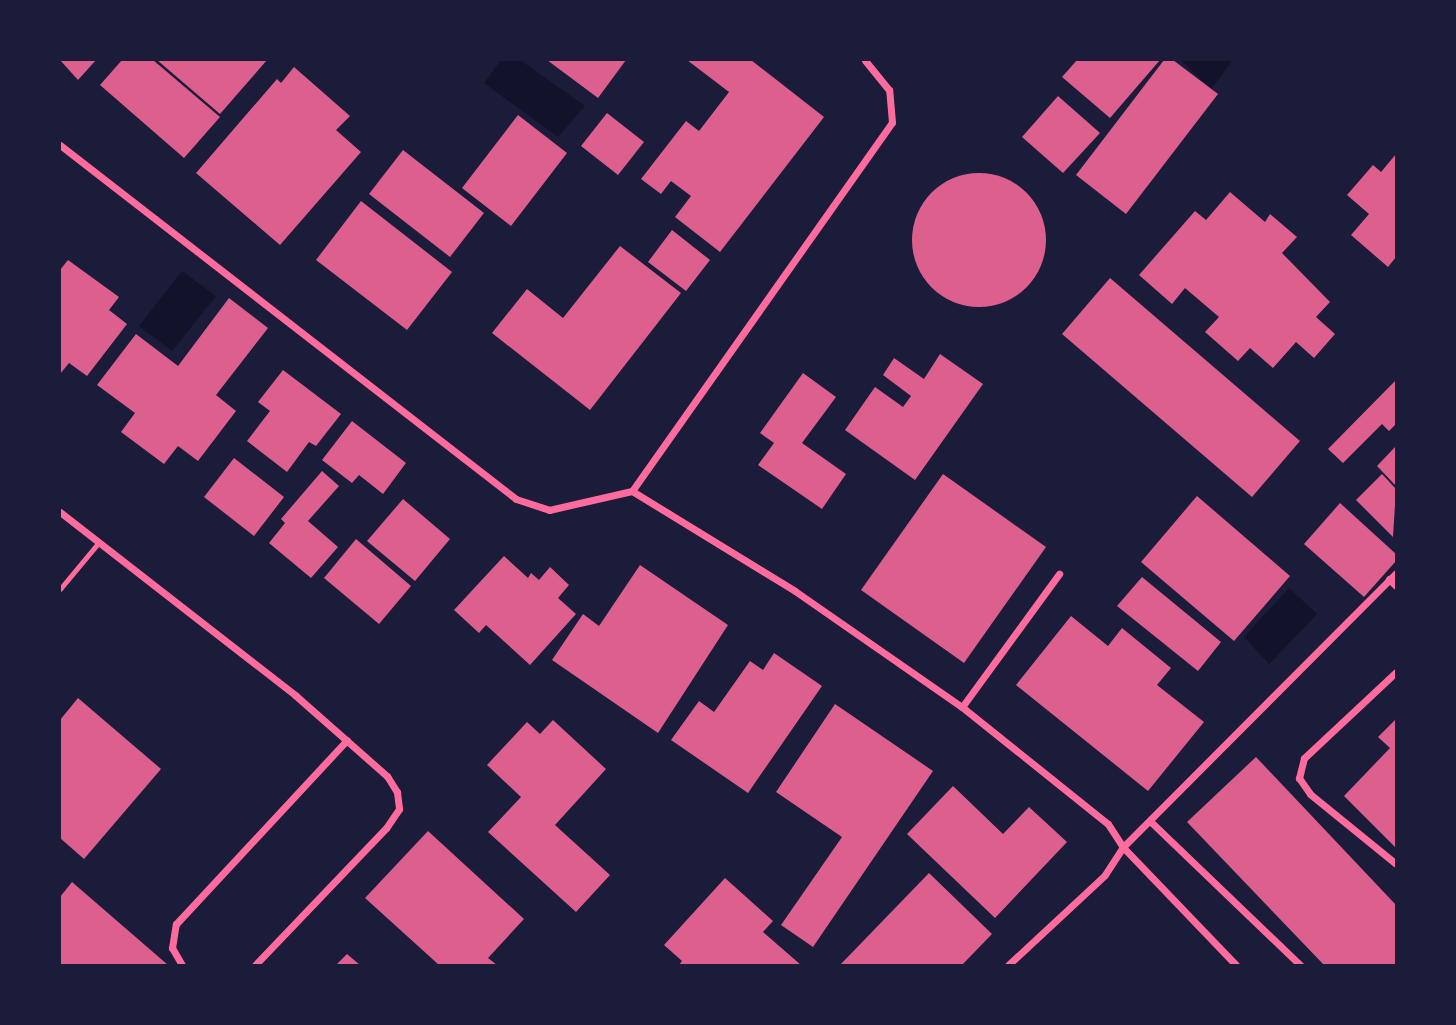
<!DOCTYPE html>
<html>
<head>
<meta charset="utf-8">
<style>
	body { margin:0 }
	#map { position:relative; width:1456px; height:1025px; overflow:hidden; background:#1b1b3a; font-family:Raleway,sans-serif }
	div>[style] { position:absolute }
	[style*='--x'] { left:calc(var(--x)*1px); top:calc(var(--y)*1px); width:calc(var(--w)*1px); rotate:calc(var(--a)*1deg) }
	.water>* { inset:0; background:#12122b }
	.building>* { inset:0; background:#dd5f8e }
	.round { border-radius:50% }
	.service>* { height:5px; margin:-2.5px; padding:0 2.5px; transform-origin:2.5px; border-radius:2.5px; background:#ff6b9d }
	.minor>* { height:7px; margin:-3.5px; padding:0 3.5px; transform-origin:3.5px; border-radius:3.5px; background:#ff6b9d }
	span { translate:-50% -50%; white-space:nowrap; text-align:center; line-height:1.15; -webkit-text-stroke:5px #1b1b3a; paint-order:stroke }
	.frame { position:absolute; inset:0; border:61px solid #1b1b3a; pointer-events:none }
</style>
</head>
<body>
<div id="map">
	<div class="water">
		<div style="clip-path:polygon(501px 60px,520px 60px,585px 106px,558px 137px,484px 83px)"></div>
		<div style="clip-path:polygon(1181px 60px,1233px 60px,1211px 89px)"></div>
		<div style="clip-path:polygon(182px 271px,216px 296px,172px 351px,139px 326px)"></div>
		<div style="clip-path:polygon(1289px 588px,1317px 614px,1269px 664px,1244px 637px)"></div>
	</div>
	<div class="building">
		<div style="clip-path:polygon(60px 60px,96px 60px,78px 80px)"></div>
		<div style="clip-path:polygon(122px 60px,153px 60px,220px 117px,184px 158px,100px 85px)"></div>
		<div style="clip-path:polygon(157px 60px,267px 60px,220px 114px)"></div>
		<div style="clip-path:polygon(547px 60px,626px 60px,598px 98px)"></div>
		<div style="clip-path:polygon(687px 60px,751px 60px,824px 117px,720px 252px,675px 217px,691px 196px,671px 181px,661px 194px,641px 179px,686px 121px,699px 131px,729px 92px)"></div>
		<div style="clip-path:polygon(1077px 60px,1160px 60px,1110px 118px,1062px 77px)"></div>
		<div style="clip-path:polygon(1164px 60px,1173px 60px,1218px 94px,1126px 214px,1076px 175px)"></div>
		<div style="clip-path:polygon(294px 67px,350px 116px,336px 130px,361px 152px,280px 245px,196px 173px,277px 79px,281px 83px)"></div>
		<div style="clip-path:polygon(1058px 96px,1100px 133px,1063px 173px,1022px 137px)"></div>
		<div style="clip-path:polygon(607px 113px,644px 142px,618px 175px,581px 146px)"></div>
		<div style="clip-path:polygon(518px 115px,567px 153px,511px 226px,462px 188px)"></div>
		<div style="clip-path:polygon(403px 150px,484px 213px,450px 257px,369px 194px)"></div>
		<div style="clip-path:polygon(1396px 154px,1396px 257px,1388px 267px,1351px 235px,1369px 214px,1347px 195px,1373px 165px,1381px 172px)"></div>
		<div class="round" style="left:912px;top:173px;width:134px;height:134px"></div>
		<div style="clip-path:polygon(1230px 192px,1265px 222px,1270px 214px,1297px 237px,1282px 253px,1330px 302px,1316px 317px,1335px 334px,1314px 358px,1296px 342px,1273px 368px,1250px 348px,1238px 361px,1205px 332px,1219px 317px,1185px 288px,1172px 304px,1139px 275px,1195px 211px,1206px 220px)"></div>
		<div style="clip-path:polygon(361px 201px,452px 272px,407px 330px,316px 260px)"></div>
		<div style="clip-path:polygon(672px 230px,710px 260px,686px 291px,648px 262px)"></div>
		<div style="clip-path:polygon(620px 246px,681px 293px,590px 410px,492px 333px,527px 289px,563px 318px)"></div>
		<div style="clip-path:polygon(68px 260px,119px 297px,109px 310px,127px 324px,87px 376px,69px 363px,60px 374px,60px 270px)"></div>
		<div style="clip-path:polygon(1110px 278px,1300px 441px,1252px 497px,1062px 334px)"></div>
		<div style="clip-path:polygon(229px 298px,268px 328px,216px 395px,236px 411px,198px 461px,178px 446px,164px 464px,121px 432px,135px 413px,97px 385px,136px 334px,178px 366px)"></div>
		<div style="clip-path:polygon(940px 354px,983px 384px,915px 480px,845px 430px,875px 387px,903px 407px,911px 396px,883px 375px,894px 358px,924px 379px)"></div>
		<div style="clip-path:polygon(283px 370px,341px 414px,316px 446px,309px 442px,287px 472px,247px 441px,270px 411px,258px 402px)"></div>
		<div style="clip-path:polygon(803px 373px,836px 397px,802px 443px,846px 474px,822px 509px,758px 465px,774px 443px,760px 433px)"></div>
		<div style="clip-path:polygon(1396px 380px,1396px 424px,1389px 431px,1382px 424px,1343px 463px,1328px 449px)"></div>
		<div style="clip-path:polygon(352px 421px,406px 463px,383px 494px,359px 475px,352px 483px,322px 460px)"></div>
		<div style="clip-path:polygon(1396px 446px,1396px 486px,1377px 466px)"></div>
		<div style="clip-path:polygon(234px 458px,284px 497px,254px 536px,204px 497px)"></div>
		<div style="clip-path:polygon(322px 471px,339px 486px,308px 521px,338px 547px,311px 578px,269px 543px,285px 523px,281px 519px)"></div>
		<div style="clip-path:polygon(943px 474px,1046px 547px,964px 663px,861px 590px)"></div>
		<div style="clip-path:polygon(1382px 474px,1396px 489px,1393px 537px,1356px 500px)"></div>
		<div style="clip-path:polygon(1197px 496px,1290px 576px,1234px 641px,1141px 562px)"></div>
		<div style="clip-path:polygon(403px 499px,450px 539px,415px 581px,367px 541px)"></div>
		<div style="clip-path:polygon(1340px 503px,1396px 554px,1396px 561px,1364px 597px,1304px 544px)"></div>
		<div style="clip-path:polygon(356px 539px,411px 586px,379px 624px,324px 578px)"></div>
		<div style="clip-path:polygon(504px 556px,528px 578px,531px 573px,539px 580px,550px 567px,569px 585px,558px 598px,576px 614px,530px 665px,486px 625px,479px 633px,454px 610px)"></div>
		<div style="clip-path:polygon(640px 565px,728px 625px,658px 733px,552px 660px,583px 614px,599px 626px)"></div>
		<div style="clip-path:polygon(1142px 577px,1221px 642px,1198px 671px,1117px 606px)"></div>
		<div style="clip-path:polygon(1071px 616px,1108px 646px,1122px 628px,1171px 668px,1157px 685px,1204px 722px,1148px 791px,1016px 685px)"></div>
		<div style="clip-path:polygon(774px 653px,822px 686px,748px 793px,671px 740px,699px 701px,714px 712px,750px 661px,763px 670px)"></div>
		<div style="clip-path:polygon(78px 698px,161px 769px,84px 859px,60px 838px,60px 720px)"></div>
		<div style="clip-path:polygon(835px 704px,933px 771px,813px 947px,781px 925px,842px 837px,776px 792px)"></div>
		<div style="clip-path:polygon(1396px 719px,1396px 848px,1344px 796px,1390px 748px,1378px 737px)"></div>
		<div style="clip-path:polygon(553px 720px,606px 769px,555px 825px,610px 875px,576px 912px,488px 832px,521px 797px,487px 765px,527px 722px,540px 734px)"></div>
		<div style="clip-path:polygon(1256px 757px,1396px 905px,1396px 965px,1324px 965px,1187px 822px)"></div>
		<div style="clip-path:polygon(953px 786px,1003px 834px,1029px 807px,1067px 842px,995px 918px,907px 834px)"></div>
		<div style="clip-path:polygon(428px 831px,524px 919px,488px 958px,497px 965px,439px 965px,365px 898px)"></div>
		<div style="clip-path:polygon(929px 873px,992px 934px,962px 965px,840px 965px)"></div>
		<div style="clip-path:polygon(725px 878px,773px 921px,763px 932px,801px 965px,679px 965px,682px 961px,664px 945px)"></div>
		<div style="clip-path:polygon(72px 882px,168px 965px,60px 965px,60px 897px)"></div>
		<div style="clip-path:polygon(347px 954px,360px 965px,336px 965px)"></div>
	</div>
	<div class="service">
		<div style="--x:60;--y:589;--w:61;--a:-50.3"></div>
	</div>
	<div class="minor">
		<div style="--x:60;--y:145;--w:577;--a:37.82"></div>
		<div style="--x:516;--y:499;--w:35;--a:18"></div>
		<div style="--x:549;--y:510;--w:85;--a:-12.9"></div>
		<div style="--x:632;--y:491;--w:191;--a:31.5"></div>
		<div style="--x:795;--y:591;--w:203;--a:34.8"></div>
		<div style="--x:962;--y:707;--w:187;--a:38.7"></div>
		<div style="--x:1108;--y:824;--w:27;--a:57"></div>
		<div style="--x:1123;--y:847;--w:33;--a:123"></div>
		<div style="--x:1105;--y:875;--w:132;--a:137.1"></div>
		<div style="--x:632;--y:491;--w:451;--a:-54.8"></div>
		<div style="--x:892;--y:122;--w:32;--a:-95"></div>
		<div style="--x:889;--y:90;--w:38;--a:-129"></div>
		<div style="--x:60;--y:512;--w:298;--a:37.9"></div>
		<div style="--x:295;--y:695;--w:123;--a:41.4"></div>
		<div style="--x:387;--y:776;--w:19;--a:58"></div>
		<div style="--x:397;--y:792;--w:17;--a:83"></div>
		<div style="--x:399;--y:809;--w:23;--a:124"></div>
		<div style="--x:386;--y:828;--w:190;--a:133.7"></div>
		<div style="--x:1389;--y:579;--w:10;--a:45"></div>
		<div style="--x:1396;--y:672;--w:126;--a:136.9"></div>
		<div style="--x:1304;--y:758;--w:21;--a:104"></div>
		<div style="--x:1299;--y:778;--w:19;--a:55"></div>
		<div style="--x:1310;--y:794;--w:111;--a:39.1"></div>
		<div style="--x:962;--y:707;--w:165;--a:-53.9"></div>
		<div style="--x:1151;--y:822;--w:207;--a:43.8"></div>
		<div style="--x:182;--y:965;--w:20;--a:-120"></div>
		<div style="--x:172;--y:948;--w:24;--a:-81"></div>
		<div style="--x:176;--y:924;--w:251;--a:-47.1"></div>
		<div style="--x:1236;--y:965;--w:163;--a:-133.8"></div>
		<div style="--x:1123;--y:847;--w:387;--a:-45.1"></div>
	</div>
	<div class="frame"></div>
</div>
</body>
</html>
